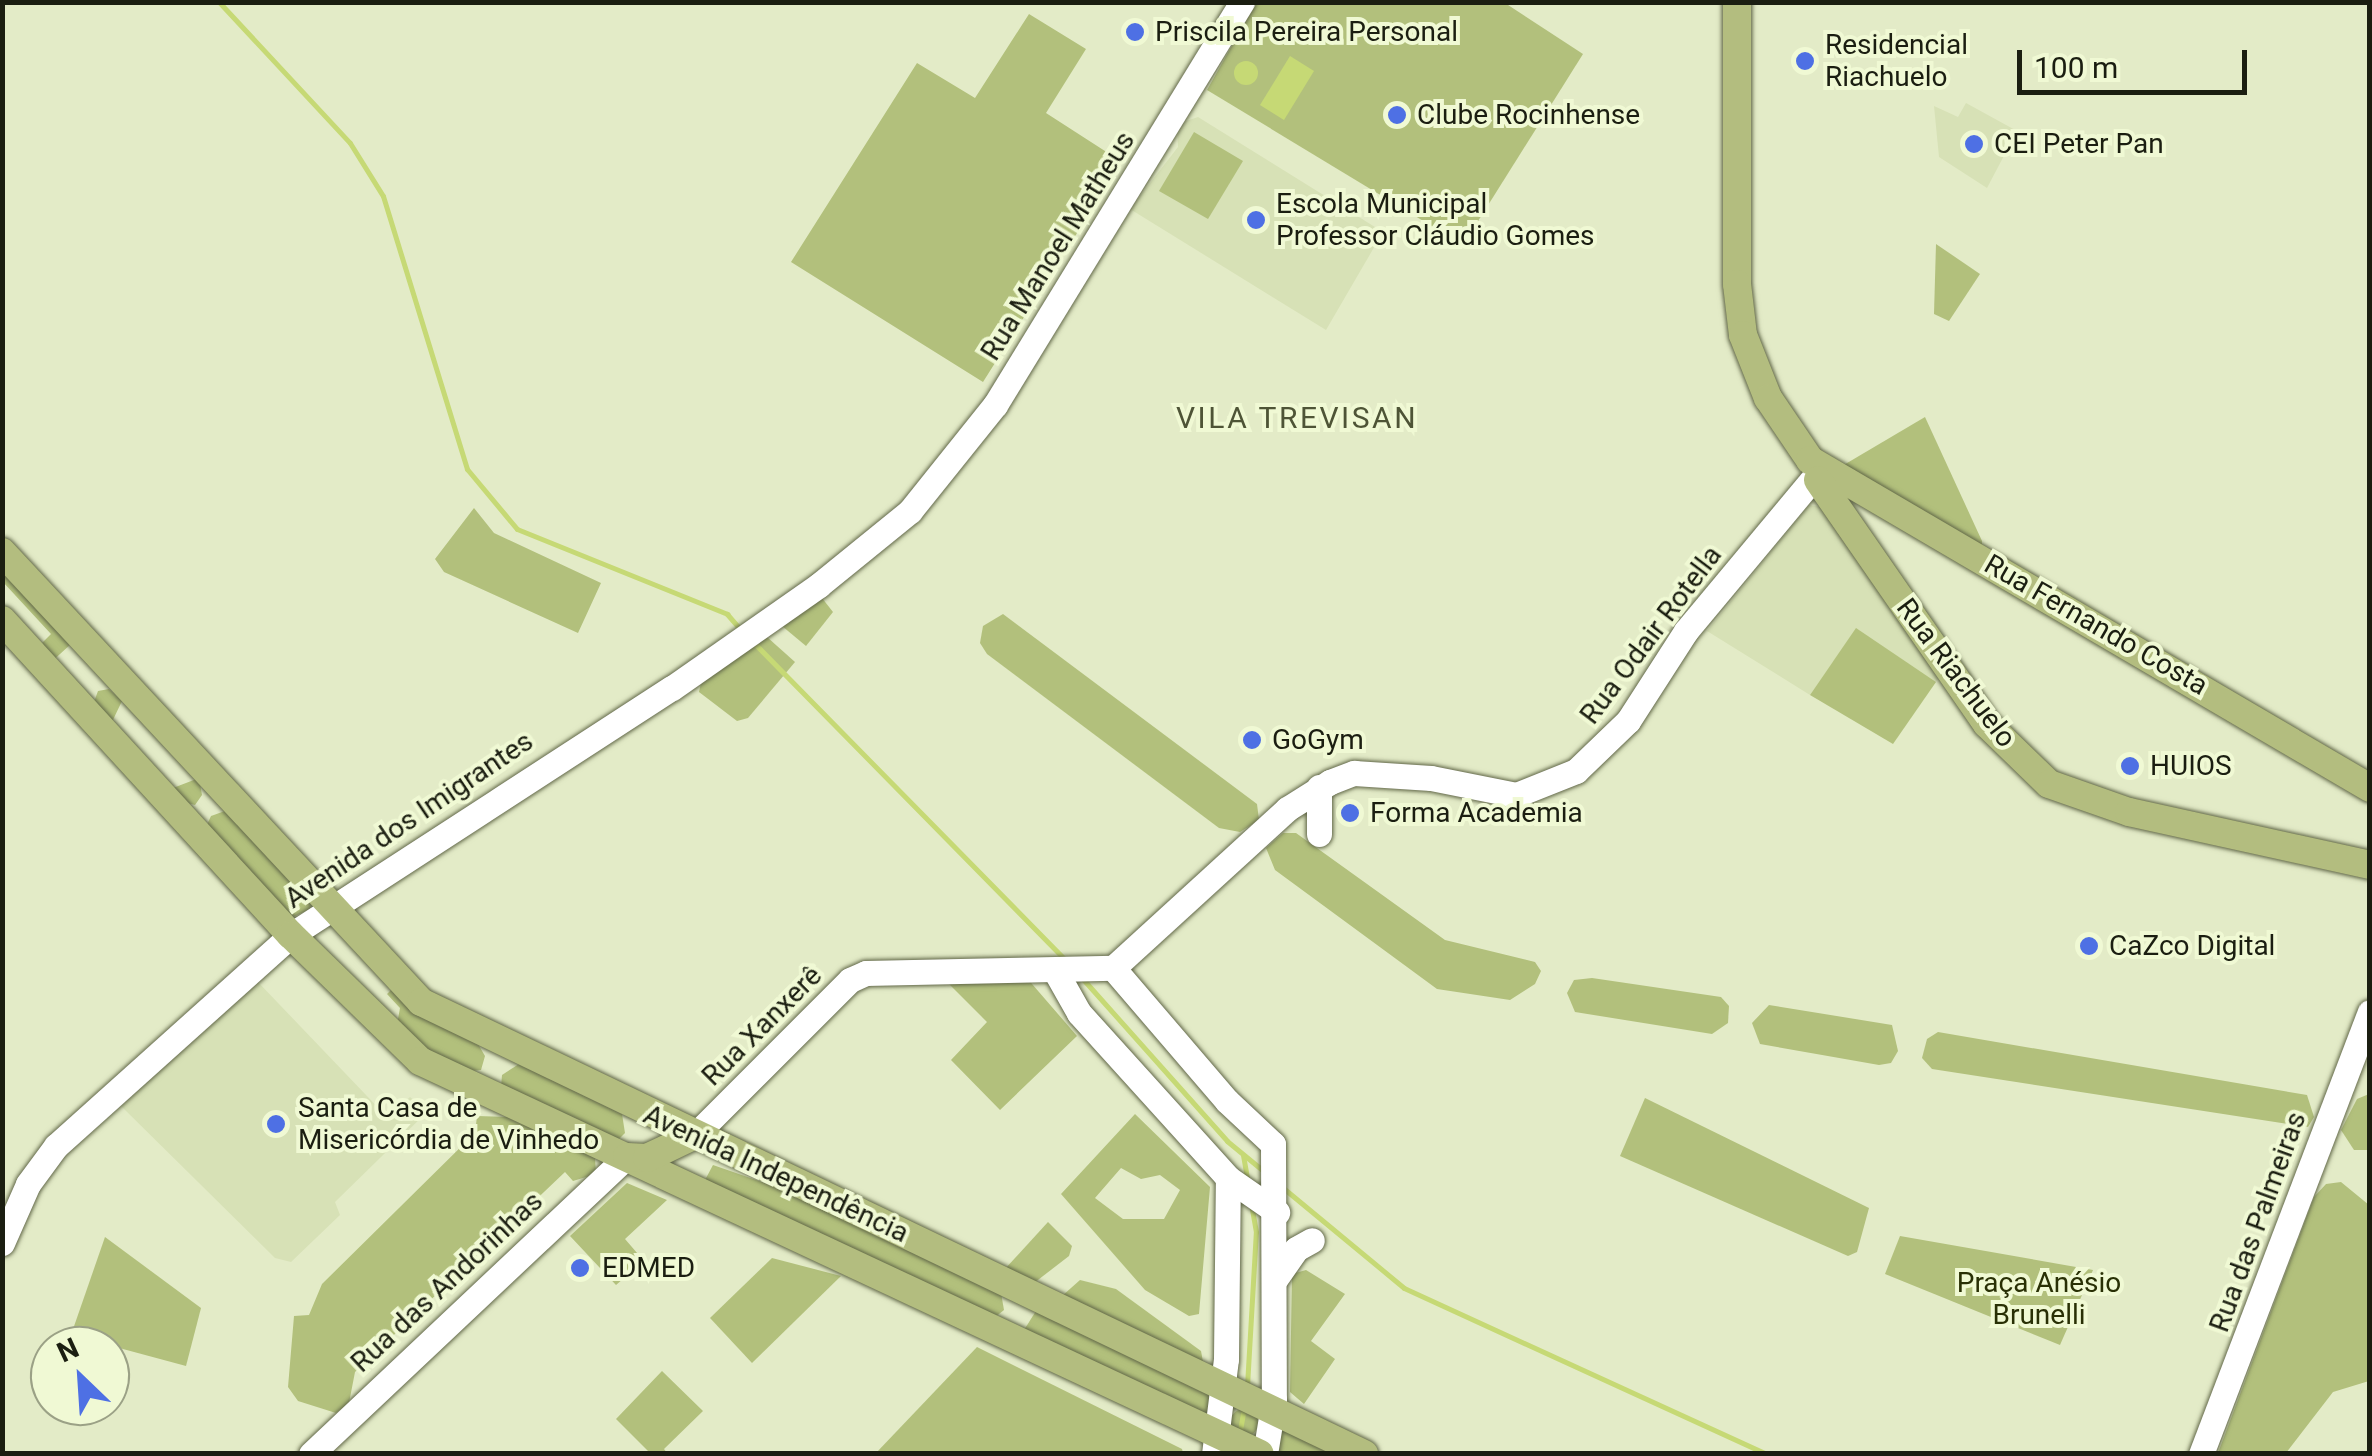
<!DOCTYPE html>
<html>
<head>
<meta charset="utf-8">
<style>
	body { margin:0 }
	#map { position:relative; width:2372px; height:1456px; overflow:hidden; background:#e3ebc7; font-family:Roboto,sans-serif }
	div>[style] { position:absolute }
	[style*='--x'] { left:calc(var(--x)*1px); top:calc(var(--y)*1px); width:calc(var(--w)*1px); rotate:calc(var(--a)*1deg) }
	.built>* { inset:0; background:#d7e1b6 }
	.green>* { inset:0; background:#b2c07c }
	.round { border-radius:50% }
	.water>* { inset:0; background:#c6d975 }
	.stream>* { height:5px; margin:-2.5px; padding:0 2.5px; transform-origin:2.5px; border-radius:2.5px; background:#c6d975 }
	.roads { filter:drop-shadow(0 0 2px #616748) drop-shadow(0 0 2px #616748) }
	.secondary>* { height:25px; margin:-12.5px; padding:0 12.5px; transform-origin:12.5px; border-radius:12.5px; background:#fff }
	.primary>* { height:28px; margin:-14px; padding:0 14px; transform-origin:14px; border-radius:14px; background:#b3bd7f }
	.dots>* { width:28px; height:28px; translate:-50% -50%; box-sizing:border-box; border:5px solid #f0f9d4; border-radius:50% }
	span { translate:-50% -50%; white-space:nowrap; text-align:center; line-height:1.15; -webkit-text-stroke:8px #f0f9d4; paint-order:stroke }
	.poi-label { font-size:28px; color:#1b1e11 }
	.left { translate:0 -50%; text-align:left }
	.street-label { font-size:28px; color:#1b1e11 }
	.park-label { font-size:28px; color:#293005 }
	.neighbourhood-label { font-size:30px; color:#4e5436; letter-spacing:2.5px }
	.frame { position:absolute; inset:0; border:5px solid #1b1e11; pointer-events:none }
	.north { position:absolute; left:30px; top:1326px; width:100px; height:100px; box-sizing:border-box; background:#f0f9d4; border:2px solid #9ba186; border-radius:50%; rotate:335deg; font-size:28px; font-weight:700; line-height:40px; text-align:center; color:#1b1e11 }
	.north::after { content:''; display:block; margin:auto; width:35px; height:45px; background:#4e70e4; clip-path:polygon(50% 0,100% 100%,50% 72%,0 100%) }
	.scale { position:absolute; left:2017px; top:50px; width:230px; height:45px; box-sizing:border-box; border:5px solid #1b1e11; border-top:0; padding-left:12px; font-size:30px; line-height:35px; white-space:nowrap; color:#1b1e11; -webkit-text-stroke:8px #f0f9d4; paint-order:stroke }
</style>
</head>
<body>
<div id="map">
	<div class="built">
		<div style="clip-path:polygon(1966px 103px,2017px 131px,1987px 188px,1939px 157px,1934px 106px,1958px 117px)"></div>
		<div style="clip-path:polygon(1198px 117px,1383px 232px,1326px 330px,1130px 209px,1178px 147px,1177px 124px)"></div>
		<div style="clip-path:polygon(1809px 505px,1821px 507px,1940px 676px,1936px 682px,1856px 629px,1810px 695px,1707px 631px)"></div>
		<div style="clip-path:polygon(257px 981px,388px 1118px,410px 1097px,427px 1112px,335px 1202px,340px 1215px,291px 1262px,275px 1258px,121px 1106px)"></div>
	</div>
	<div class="green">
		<div style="clip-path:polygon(1256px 3px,1505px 3px,1583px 54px,1463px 245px,1207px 90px)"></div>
		<div style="clip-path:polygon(1029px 14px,1086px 49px,1046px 113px,1122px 162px,983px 382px,791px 262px,917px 63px,975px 98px)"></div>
		<div style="clip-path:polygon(1194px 132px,1243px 161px,1208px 219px,1159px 191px)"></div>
		<div style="clip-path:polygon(1936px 244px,1980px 274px,1949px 321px,1934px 314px)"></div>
		<div style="clip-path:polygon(1925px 417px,1982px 541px,1982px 548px,1842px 466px)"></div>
		<div style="clip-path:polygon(474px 508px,494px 533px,601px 583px,578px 633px,444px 572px,435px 559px)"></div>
		<div style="clip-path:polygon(3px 570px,71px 644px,49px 664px,36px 649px,51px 634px,3px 582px)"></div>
		<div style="clip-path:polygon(822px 598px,833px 612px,806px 646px,782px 626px)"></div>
		<div style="clip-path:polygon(1003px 614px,1257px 804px,1259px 820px,1240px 832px,1219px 828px,987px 654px,980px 643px,983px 626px)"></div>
		<div style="clip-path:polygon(1856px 628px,1936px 682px,1893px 744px,1810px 695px)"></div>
		<div style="clip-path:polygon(767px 637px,795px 662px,748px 718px,737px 721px,699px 692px,702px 678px)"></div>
		<div style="clip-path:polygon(98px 691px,109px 689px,122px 701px,111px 724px,173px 788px,199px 778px,202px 795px,195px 805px,179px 801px,91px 710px)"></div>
		<div style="clip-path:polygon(225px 811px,311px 903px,310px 909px,291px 918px,206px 827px,211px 816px)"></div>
		<div style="clip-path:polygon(1283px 833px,1296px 833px,1445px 940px,1535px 962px,1541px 971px,1535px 984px,1510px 1000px,1437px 989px,1275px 870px,1266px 848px)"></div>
		<div style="clip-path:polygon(1026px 977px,1077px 1036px,1000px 1110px,951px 1060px,987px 1022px,946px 981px)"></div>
		<div style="clip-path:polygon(1592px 978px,1721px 997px,1729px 1006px,1728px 1023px,1712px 1034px,1575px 1012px,1567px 993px,1574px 980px)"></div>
		<div style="clip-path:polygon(393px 988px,427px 1019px,478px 1044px,485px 1056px,481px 1070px,461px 1072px,396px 1030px,400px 1008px,387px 994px)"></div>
		<div style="clip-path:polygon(1769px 1005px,1892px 1025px,1898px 1051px,1891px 1063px,1879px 1065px,1760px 1044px,1752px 1023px)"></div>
		<div style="clip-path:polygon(1938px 1032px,2307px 1095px,2314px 1117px,2308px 1127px,1932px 1069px,1922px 1058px,1927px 1039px)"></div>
		<div style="clip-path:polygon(519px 1064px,622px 1114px,625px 1133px,618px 1140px,501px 1087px,502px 1075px)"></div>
		<div style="clip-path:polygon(2369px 1094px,2369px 1150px,2354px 1150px,2341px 1130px,2357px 1099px)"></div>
		<div style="clip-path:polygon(1645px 1098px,1869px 1208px,1857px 1252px,1848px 1256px,1620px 1156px)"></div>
		<div style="clip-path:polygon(evenodd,1135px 1114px,1210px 1187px,1199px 1314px,1189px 1316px,1145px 1290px,1061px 1194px,1135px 1114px,1121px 1168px,1141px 1179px,1160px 1175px,1180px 1190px,1164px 1219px,1123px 1219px,1095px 1198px,1121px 1168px)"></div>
		<div style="clip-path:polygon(477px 1116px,509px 1117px,595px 1158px,596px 1174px,573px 1181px,565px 1172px,355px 1372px,349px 1403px,336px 1413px,298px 1401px,288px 1387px,294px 1316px,309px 1315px,322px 1284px,475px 1133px)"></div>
		<div style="clip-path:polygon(713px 1165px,794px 1193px,1001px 1293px,1004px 1310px,994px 1318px,705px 1180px)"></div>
		<div style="clip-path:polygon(2341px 1182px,2369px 1205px,2369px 1381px,2333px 1392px,2286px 1453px,2218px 1453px,2314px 1197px,2326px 1184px)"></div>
		<div style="clip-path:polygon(627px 1183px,667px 1200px,625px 1239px,644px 1261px,616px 1285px,570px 1236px)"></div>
		<div style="clip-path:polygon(1048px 1222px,1072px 1246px,1069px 1256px,1034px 1283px,1004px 1270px)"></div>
		<div style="clip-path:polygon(1900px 1236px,2093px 1270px,2060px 1345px,1885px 1274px)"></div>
		<div style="clip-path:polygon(105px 1237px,201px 1308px,186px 1366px,71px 1335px)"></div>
		<div style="clip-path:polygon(772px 1258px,841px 1276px,752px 1363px,710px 1318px)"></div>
		<div style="clip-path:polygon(1306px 1270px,1345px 1294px,1311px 1341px,1335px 1359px,1304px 1404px,1290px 1392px,1292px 1274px)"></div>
		<div style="clip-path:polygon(1080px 1280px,1116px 1289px,1201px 1351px,1203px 1362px,1062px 1296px)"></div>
		<div style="clip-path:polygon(1036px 1311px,1210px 1393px,1208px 1416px,1024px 1330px)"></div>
		<div style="clip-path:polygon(977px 1347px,1182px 1449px,1183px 1453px,876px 1453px)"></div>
		<div style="clip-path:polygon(662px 1371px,703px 1411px,664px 1449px,667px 1453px,650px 1453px,616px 1419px)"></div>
		<div class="round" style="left:1230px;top:1409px;width:28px;height:28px"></div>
		<div style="clip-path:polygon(1282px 1427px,1342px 1453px,1274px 1454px)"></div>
	</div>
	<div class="water">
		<div style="clip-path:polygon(1290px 56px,1314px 71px,1284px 120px,1260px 105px)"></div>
		<div class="round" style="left:1234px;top:61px;width:24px;height:24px"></div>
	</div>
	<div class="stream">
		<div style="--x:219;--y:2;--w:192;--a:47.1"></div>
		<div style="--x:350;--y:143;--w:62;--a:58.1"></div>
		<div style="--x:383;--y:196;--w:286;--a:72.9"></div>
		<div style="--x:467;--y:469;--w:78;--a:50.2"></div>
		<div style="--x:517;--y:529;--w:227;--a:22"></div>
		<div style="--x:727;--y:614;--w:23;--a:49"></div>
		<div style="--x:753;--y:642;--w:445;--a:45.5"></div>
		<div style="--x:1082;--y:978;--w:218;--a:48.3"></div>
		<div style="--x:1227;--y:1141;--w:50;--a:39.4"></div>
		<div style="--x:1243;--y:1155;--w:27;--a:80"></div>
		<div style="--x:1282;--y:1187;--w:158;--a:39.6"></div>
		<div style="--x:1404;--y:1288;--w:399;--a:24.6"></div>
		<div style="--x:1247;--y:1386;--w:154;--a:-86.7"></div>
		<div style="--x:1256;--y:1232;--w:29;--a:-100"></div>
		<div style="--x:1239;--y:1436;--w:29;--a:-80"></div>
	</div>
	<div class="roads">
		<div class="secondary">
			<div style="--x:1319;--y:834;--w:47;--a:-90"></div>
			<div style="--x:1113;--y:968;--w:175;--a:49.4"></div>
			<div style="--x:1227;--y:1101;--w:63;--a:43.1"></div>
			<div style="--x:1273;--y:1144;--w:255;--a:89.8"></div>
			<div style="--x:1274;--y:1399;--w:56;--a:99.3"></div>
			<div style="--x:1057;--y:974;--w:45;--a:60.6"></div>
			<div style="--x:1079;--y:1013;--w:222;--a:47.9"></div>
			<div style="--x:1228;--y:1178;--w:60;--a:34.8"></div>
			<div style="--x:695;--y:1135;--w:219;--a:-45"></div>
			<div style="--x:850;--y:980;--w:17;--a:-24"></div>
			<div style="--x:866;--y:973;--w:247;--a:-1.2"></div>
			<div style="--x:1113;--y:968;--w:236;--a:-42.4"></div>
			<div style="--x:1287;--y:809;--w:51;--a:-32.1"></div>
			<div style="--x:1330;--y:782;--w:26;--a:-21"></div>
			<div style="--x:1354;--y:773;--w:77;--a:3.7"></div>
			<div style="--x:1431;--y:778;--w:87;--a:11.3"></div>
			<div style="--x:1516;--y:795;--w:65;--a:-21.8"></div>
			<div style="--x:1576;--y:771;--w:72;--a:-43.9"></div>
			<div style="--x:1628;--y:721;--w:107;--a:-57.2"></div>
			<div style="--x:1686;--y:631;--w:195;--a:-50.2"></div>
			<div style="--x:2;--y:1243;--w:64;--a:-66.2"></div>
			<div style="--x:28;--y:1184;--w:47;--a:-53.6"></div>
			<div style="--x:56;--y:1146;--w:316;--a:-41.9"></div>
			<div style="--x:291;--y:935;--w:454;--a:-33"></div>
			<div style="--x:672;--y:688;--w:179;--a:-35"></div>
			<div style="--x:819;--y:585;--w:117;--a:-39.1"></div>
			<div style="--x:910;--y:511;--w:136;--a:-51.3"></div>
			<div style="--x:995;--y:405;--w:473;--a:-58.5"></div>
			<div style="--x:1276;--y:1278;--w:35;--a:-55"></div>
			<div style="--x:1296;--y:1249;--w:18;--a:-29"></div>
			<div style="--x:311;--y:1454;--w:433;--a:-43.3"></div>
			<div style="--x:1214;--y:1454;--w:96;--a:-82.8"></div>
			<div style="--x:1226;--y:1359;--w:181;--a:-89.4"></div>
			<div style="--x:2201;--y:1454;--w:473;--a:-69.1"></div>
		</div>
		<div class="primary">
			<div style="--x:1737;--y:2;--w:282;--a:90"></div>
			<div style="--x:1737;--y:284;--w:51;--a:83.3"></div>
			<div style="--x:1743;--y:335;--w:68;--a:68.4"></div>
			<div style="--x:1768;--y:398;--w:75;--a:55.9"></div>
			<div style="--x:1810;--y:460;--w:649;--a:30.36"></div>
			<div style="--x:1818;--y:480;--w:297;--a:55.3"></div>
			<div style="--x:1987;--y:724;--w:86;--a:44.1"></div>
			<div style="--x:2049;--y:784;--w:85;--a:19.3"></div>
			<div style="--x:2129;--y:812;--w:247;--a:12.4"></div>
			<div style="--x:2;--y:552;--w:615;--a:47.04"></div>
			<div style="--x:421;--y:1002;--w:1046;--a:25.61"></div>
			<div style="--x:2;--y:620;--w:427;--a:47.5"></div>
			<div style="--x:291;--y:935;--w:180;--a:44.3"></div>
			<div style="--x:420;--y:1061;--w:927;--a:25.07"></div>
			<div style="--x:627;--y:1157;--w:20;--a:3"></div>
			<div style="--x:647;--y:1158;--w:53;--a:-25.6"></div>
		</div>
	</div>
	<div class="dots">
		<div style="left:1135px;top:32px;background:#4e70e4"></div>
		<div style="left:1805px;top:61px;background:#4e70e4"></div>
		<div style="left:1397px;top:115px;background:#4e70e4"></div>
		<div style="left:1974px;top:144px;background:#4e70e4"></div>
		<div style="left:1256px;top:220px;background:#4e70e4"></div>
		<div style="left:1252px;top:740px;background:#4e70e4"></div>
		<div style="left:2130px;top:766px;background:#4e70e4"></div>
		<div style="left:1350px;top:813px;background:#4e70e4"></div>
		<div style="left:2089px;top:946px;background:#4e70e4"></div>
		<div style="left:276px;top:1124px;background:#4e70e4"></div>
		<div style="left:580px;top:1268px;background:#4e70e4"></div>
	</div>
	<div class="poi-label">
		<span class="left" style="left:1155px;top:32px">Priscila Pereira Personal</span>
		<span class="left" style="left:1825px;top:61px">Residencial<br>Riachuelo</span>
		<span class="left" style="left:1417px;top:115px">Clube Rocinhense</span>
		<span class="left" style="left:1994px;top:144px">CEI Peter Pan</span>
		<span class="left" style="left:1276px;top:220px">Escola Municipal<br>Professor Cláudio Gomes</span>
		<span class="left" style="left:1272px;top:740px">GoGym</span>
		<span class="left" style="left:2150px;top:766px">HUIOS</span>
		<span class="left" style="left:1370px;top:813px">Forma Academia</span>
		<span class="left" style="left:2109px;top:946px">CaZco Digital</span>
		<span class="left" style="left:298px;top:1124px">Santa Casa de<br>Misericórdia de Vinhedo</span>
		<span class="left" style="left:602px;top:1268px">EDMED</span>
	</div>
	<div class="street-label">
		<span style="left:1058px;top:246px;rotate:-58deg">Rua Manoel Matheus</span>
		<span style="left:2096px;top:625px;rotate:30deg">Rua Fernando Costa</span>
		<span style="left:1651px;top:635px;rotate:-53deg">Rua Odair Rotella</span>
		<span style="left:1956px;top:673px;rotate:53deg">Rua Riachuelo</span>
		<span style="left:409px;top:820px;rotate:-34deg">Avenida dos Imigrantes</span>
		<span style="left:762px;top:1026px;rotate:-45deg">Rua Xanxerê</span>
		<span style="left:776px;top:1174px;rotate:25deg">Avenida Independência</span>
		<span style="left:2258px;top:1222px;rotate:-70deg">Rua das Palmeiras</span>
		<span style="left:447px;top:1282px;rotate:-43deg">Rua das Andorinhas</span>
	</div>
	<div class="park-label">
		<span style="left:2039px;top:1299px">Praça Anésio<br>Brunelli</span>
	</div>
	<div class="neighbourhood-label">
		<span style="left:1297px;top:418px">VILA TREVISAN</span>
	</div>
	<div class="frame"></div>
	<div class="north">N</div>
	<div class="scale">100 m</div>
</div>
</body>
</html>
